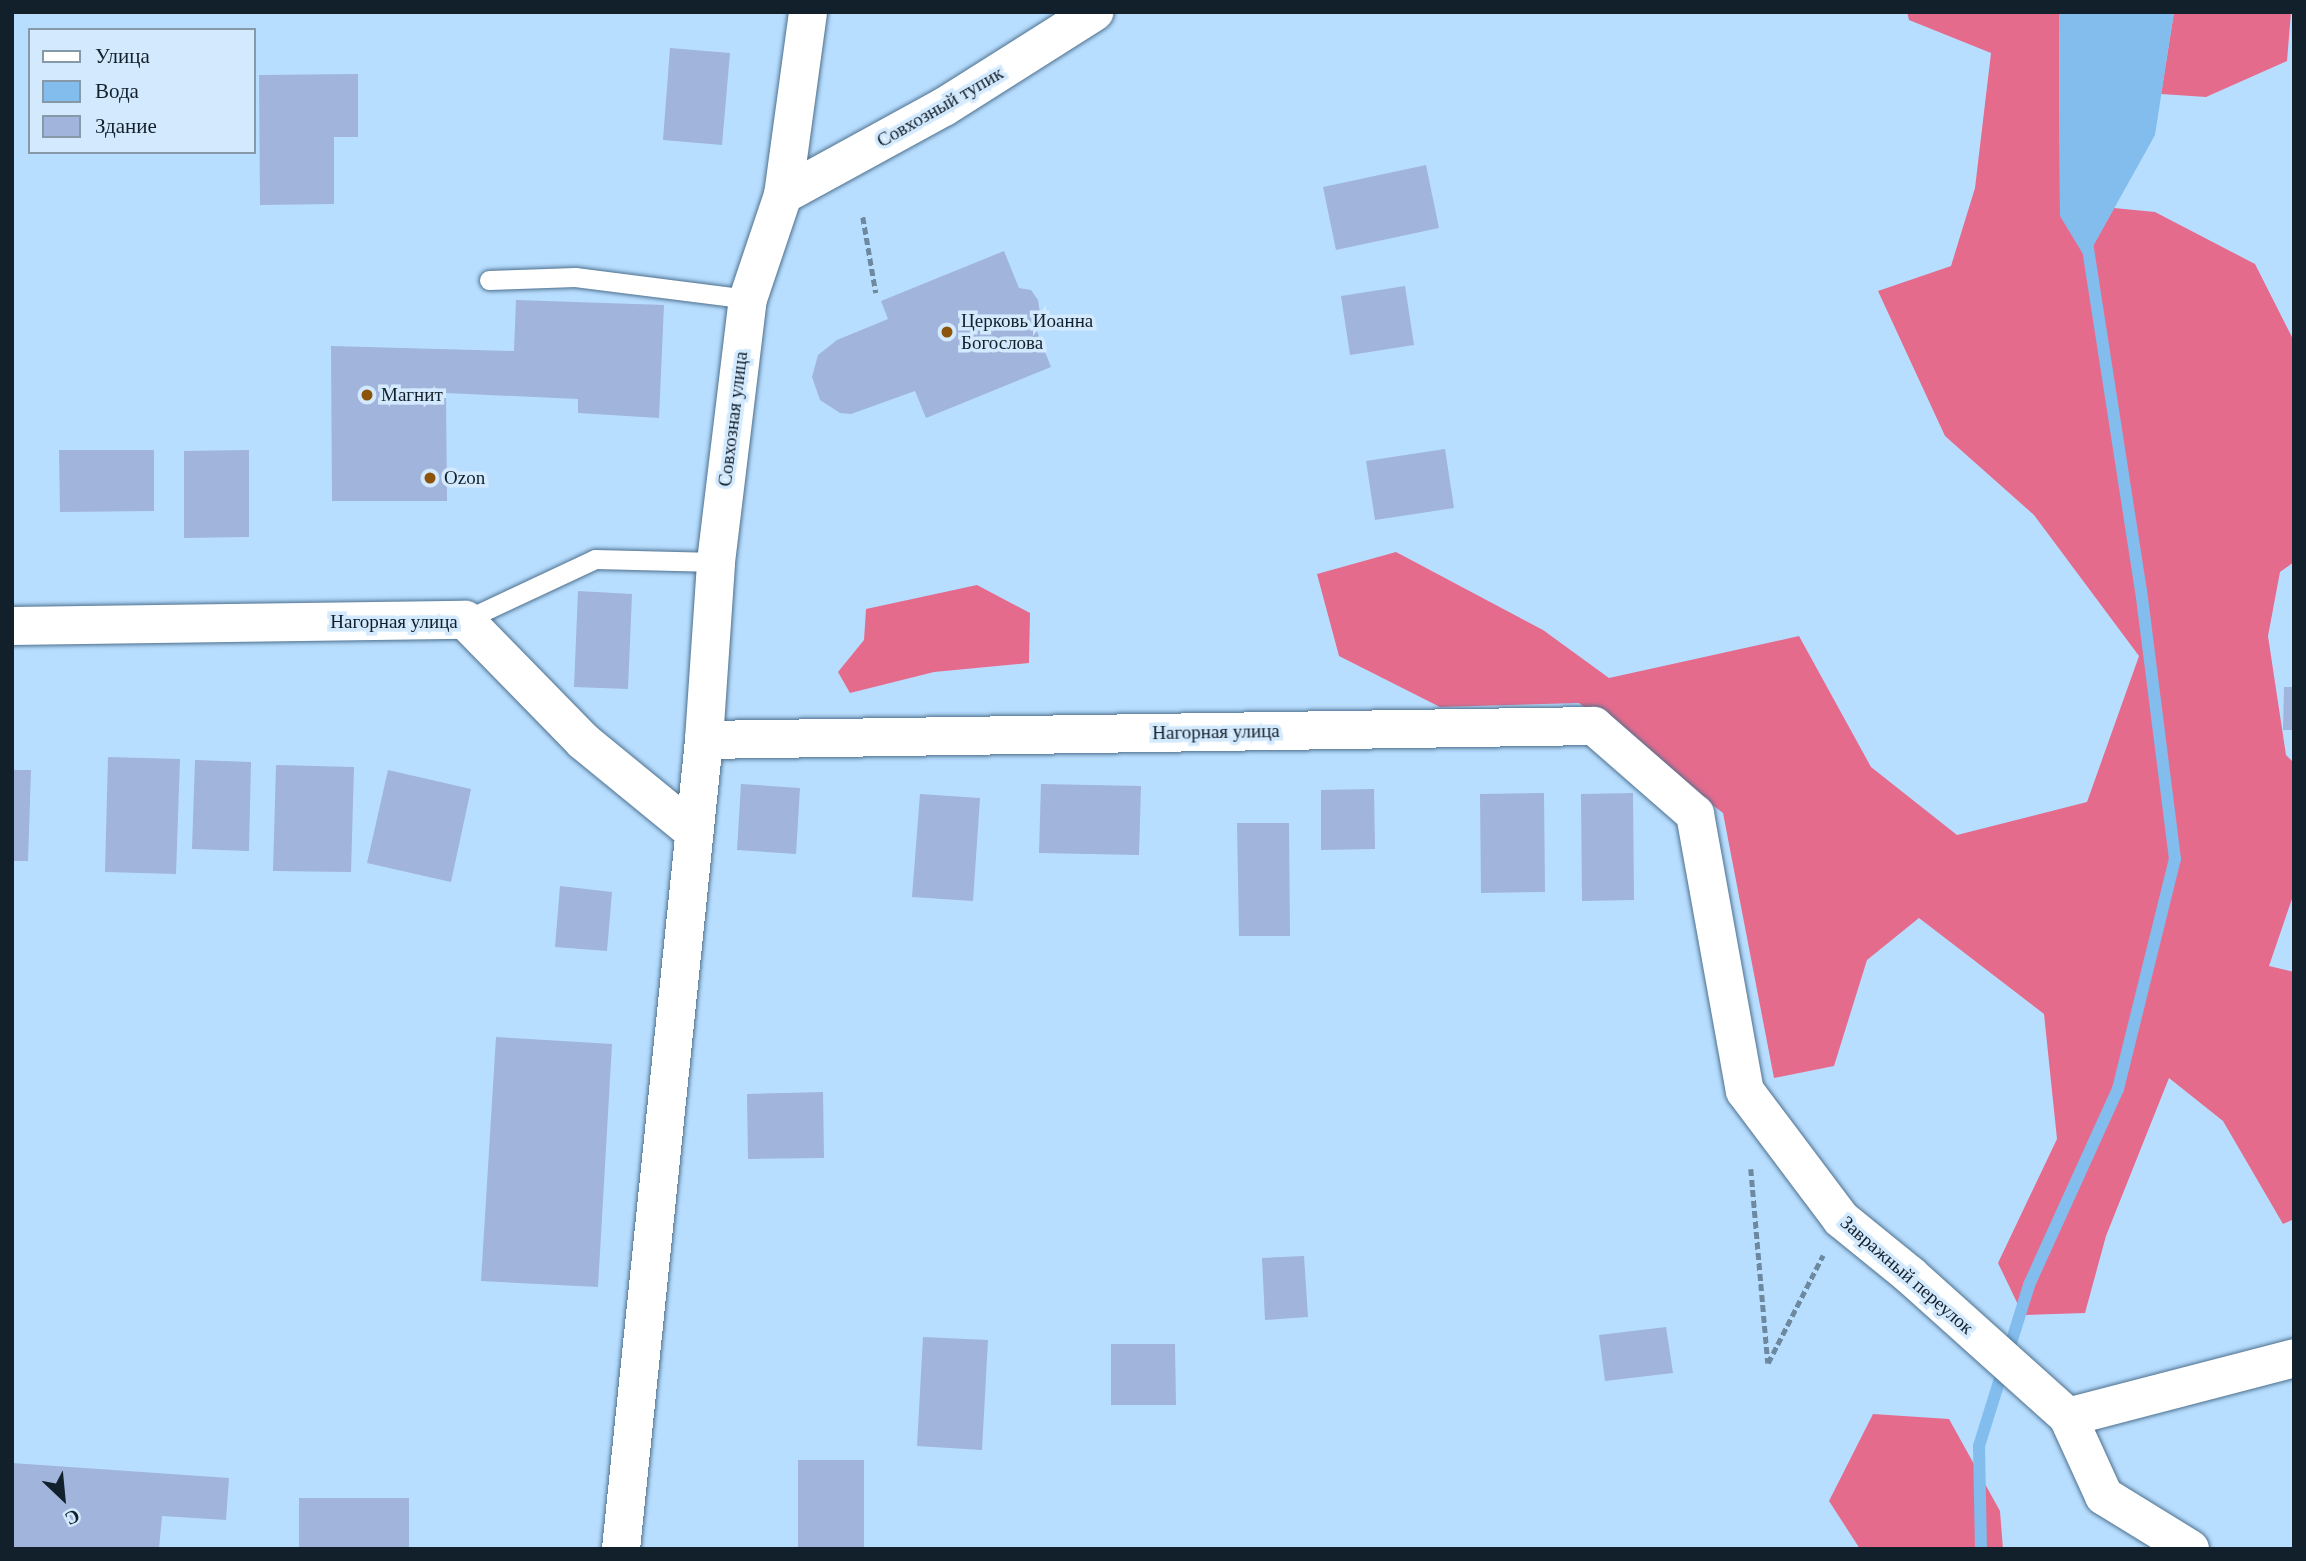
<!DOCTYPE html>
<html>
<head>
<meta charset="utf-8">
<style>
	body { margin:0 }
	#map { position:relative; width:2306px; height:1561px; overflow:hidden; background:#b8deff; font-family:Georgia,serif }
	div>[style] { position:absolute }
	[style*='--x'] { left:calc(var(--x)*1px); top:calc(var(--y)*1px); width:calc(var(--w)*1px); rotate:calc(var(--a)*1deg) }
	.forest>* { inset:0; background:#e56b8d }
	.water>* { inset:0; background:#82bdee }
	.stream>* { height:12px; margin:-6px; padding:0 6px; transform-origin:6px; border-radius:6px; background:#82bdee }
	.building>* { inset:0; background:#a1b4db }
	.path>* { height:4.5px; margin-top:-2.25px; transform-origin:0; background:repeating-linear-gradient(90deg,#6d89a0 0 7px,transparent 0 10.5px) }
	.roads { filter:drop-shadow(0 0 2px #4e708d) drop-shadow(0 0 2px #4e708d) }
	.service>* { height:19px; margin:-9.5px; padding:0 9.5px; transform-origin:9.5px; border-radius:9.5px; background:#fff }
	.minor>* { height:38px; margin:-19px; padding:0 19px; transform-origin:19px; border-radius:19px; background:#fff }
	.dots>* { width:19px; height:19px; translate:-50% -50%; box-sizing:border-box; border:4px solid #d3e9fd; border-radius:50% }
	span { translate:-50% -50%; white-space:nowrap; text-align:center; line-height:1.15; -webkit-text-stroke:7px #d3e9fd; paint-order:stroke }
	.street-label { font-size:19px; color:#12202c }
	.poi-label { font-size:19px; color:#12202c }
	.left { translate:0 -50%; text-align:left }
	.frame { position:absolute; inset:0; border:14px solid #12202c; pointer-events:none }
	.legend { position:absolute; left:28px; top:28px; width:228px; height:126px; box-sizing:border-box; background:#d3e9fd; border:2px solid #8699a9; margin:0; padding:9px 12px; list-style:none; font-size:21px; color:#12202c }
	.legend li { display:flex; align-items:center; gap:14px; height:35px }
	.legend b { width:35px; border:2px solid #8699a9 }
	.north { position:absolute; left:28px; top:1463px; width:70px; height:70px; -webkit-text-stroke:5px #d3e9fd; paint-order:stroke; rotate:154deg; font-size:19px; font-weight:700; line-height:28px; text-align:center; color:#12202c }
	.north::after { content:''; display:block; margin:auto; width:24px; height:32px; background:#12202c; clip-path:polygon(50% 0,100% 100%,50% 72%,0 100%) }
</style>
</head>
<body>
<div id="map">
	<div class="forest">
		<div style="clip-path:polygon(1907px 12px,2059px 12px,2060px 215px,2086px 258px,2114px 208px,2155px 212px,2255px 264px,2294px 341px,2294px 562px,2280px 572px,2268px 636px,2286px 755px,2294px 763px,2294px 893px,2269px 966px,2294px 972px,2294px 1219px,2283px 1224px,2223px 1121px,2169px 1078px,2106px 1236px,2085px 1313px,2023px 1315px,1998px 1263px,2057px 1139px,2044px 1014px,1919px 918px,1867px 960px,1834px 1066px,1774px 1078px,1723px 813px,1579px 703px,1440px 707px,1339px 656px,1317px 574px,1396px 552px,1543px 630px,1609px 678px,1799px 636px,1871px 767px,1957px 835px,2087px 802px,2139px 656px,2034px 515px,1945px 436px,1878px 291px,1951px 266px,1975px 188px,1991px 53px,1909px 20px)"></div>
		<div style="clip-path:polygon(2174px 12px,2291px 12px,2287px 61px,2206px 97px,2161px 94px)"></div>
		<div style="clip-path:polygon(977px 585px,1030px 613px,1029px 663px,934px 672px,850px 693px,838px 672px,864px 640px,866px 609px)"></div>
		<div style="clip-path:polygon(1873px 1414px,1949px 1419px,2000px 1511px,2003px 1549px,1860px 1549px,1829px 1501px)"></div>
	</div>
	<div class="water">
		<div style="clip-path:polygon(2059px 12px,2174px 12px,2155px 135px,2086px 259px,2060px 216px)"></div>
	</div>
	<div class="stream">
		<div style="--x:1981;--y:1549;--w:103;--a:-91.1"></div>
		<div style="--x:1979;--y:1446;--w:169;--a:-72.7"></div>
		<div style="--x:2029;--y:1285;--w:215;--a:-65.6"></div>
		<div style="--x:2118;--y:1089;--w:237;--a:-76.1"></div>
		<div style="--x:2175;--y:859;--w:270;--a:-97.2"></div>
		<div style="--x:2141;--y:591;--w:353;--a:-98.8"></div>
	</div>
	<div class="building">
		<div style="clip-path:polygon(670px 48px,730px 53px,722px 145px,663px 140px)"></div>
		<div style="clip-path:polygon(358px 74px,358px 137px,334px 137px,334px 204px,260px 205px,259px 75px)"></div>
		<div style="clip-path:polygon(1426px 165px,1439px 228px,1336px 250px,1323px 187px)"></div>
		<div style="clip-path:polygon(1004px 251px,1019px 288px,1031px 290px,1038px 300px,1040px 313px,1034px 324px,1051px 367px,926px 418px,915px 391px,851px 414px,840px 413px,820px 400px,812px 377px,818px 355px,837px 340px,888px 319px,881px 301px)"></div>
		<div style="clip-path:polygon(1405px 286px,1414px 345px,1350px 355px,1341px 296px)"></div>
		<div style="clip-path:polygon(516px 300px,664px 305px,659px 418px,578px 413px,578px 399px,446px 393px,447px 501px,332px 501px,331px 346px,514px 351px)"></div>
		<div style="clip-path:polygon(1445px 449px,1454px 508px,1375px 520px,1366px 461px)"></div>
		<div style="clip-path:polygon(59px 450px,154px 450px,154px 511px,60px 512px)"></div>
		<div style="clip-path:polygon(249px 450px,249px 537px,184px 538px,184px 451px)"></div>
		<div style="clip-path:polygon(578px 591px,632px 594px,628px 689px,574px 687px)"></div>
		<div style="clip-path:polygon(2284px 687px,2294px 687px,2294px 730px,2283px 730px)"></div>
		<div style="clip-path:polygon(108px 757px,180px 759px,176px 874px,105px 872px)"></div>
		<div style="clip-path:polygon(195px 760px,251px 762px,249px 851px,192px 849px)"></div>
		<div style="clip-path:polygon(276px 765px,354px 767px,351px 872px,273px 871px)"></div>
		<div style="clip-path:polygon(12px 770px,31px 770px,28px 861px,12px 861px)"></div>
		<div style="clip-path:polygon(388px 770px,471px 789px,451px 882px,367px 863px)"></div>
		<div style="clip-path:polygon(741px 784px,800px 788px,796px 854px,737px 850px)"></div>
		<div style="clip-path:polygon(1041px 784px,1141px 786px,1139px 855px,1039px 853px)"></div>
		<div style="clip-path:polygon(1374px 789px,1375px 849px,1321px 850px,1321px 790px)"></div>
		<div style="clip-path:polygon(1544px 793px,1545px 892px,1481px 893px,1480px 794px)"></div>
		<div style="clip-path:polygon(1633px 793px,1634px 900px,1582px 901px,1581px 794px)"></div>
		<div style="clip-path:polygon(920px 794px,980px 798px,973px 901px,912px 897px)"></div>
		<div style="clip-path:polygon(1237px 823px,1289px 823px,1290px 936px,1239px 936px)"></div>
		<div style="clip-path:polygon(560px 886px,612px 892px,607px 951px,555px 947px)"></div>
		<div style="clip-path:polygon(496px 1037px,612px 1044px,598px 1287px,481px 1281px)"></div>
		<div style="clip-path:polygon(823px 1092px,824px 1158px,748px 1159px,747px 1094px)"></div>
		<div style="clip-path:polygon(1304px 1256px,1308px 1317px,1265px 1320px,1262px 1258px)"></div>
		<div style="clip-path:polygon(1666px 1327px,1673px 1373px,1605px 1381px,1599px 1335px)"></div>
		<div style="clip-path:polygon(923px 1337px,988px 1340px,982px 1450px,917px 1446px)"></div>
		<div style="clip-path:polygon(1111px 1344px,1175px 1344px,1176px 1405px,1111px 1405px)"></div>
		<div style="clip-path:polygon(798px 1460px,864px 1460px,864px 1549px,798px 1549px)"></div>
		<div style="clip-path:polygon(12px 1463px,229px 1478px,226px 1520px,162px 1516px,159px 1549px,12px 1549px)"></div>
		<div style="clip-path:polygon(299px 1498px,409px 1498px,409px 1549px,299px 1549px)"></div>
	</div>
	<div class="path">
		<div style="--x:863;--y:217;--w:77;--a:80.3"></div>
		<div style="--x:1751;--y:1169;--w:195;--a:85"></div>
		<div style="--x:1768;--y:1363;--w:121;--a:-63"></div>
	</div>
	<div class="roads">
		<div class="service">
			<div style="--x:489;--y:280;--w:86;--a:-2"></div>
			<div style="--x:575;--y:277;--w:174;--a:7.2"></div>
			<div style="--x:465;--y:620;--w:144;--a:-25.1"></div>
			<div style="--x:595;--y:559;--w:121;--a:1.4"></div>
		</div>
		<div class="minor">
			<div style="--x:783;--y:195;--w:183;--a:-28.7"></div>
			<div style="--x:944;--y:107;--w:178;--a:-32.3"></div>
			<div style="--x:12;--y:626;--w:453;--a:-0.8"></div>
			<div style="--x:465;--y:620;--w:169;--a:45.7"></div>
			<div style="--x:583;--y:741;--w:142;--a:39.3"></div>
			<div style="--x:704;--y:740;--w:890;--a:-0.9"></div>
			<div style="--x:1594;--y:726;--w:134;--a:41.1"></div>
			<div style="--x:1695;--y:814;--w:281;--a:79.8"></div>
			<div style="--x:1745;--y:1091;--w:160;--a:53.1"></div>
			<div style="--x:1841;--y:1219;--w:89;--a:39.1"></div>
			<div style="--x:1910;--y:1275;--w:212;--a:41.9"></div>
			<div style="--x:2068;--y:1417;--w:87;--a:65.5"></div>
			<div style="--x:2104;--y:1496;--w:101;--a:31.6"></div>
			<div style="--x:2068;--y:1417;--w:234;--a:-14.6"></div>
			<div style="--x:621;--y:1549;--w:813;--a:-84.14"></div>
			<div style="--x:704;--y:740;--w:178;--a:-86.1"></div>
			<div style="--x:716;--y:562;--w:265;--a:-83.1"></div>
			<div style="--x:748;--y:299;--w:110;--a:-71.4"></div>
			<div style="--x:783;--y:195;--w:185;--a:-82.2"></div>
		</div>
	</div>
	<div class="dots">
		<div style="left:947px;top:332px;background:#8c540b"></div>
		<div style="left:367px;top:395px;background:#8c540b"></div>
		<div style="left:430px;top:478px;background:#8c540b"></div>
	</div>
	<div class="street-label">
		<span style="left:940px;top:107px;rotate:-30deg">Совхозный тупик</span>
		<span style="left:733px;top:419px;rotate:-83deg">Совхозная улица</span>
		<span style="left:394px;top:622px">Нагорная улица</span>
		<span style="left:1216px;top:732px;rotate:-1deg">Нагорная улица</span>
		<span style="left:1907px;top:1275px;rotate:41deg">Завражный переулок</span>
	</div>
	<div class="poi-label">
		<span class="left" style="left:961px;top:332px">Церковь Иоанна<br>Богослова</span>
		<span class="left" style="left:381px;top:395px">Магнит</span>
		<span class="left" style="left:444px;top:478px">Ozon</span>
	</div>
	<div class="frame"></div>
	<ul class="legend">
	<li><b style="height:9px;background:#fff"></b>Улица</li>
	<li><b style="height:19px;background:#82bdee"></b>Вода</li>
	<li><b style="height:19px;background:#a1b4db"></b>Здание</li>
	</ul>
	<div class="north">С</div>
</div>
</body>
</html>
